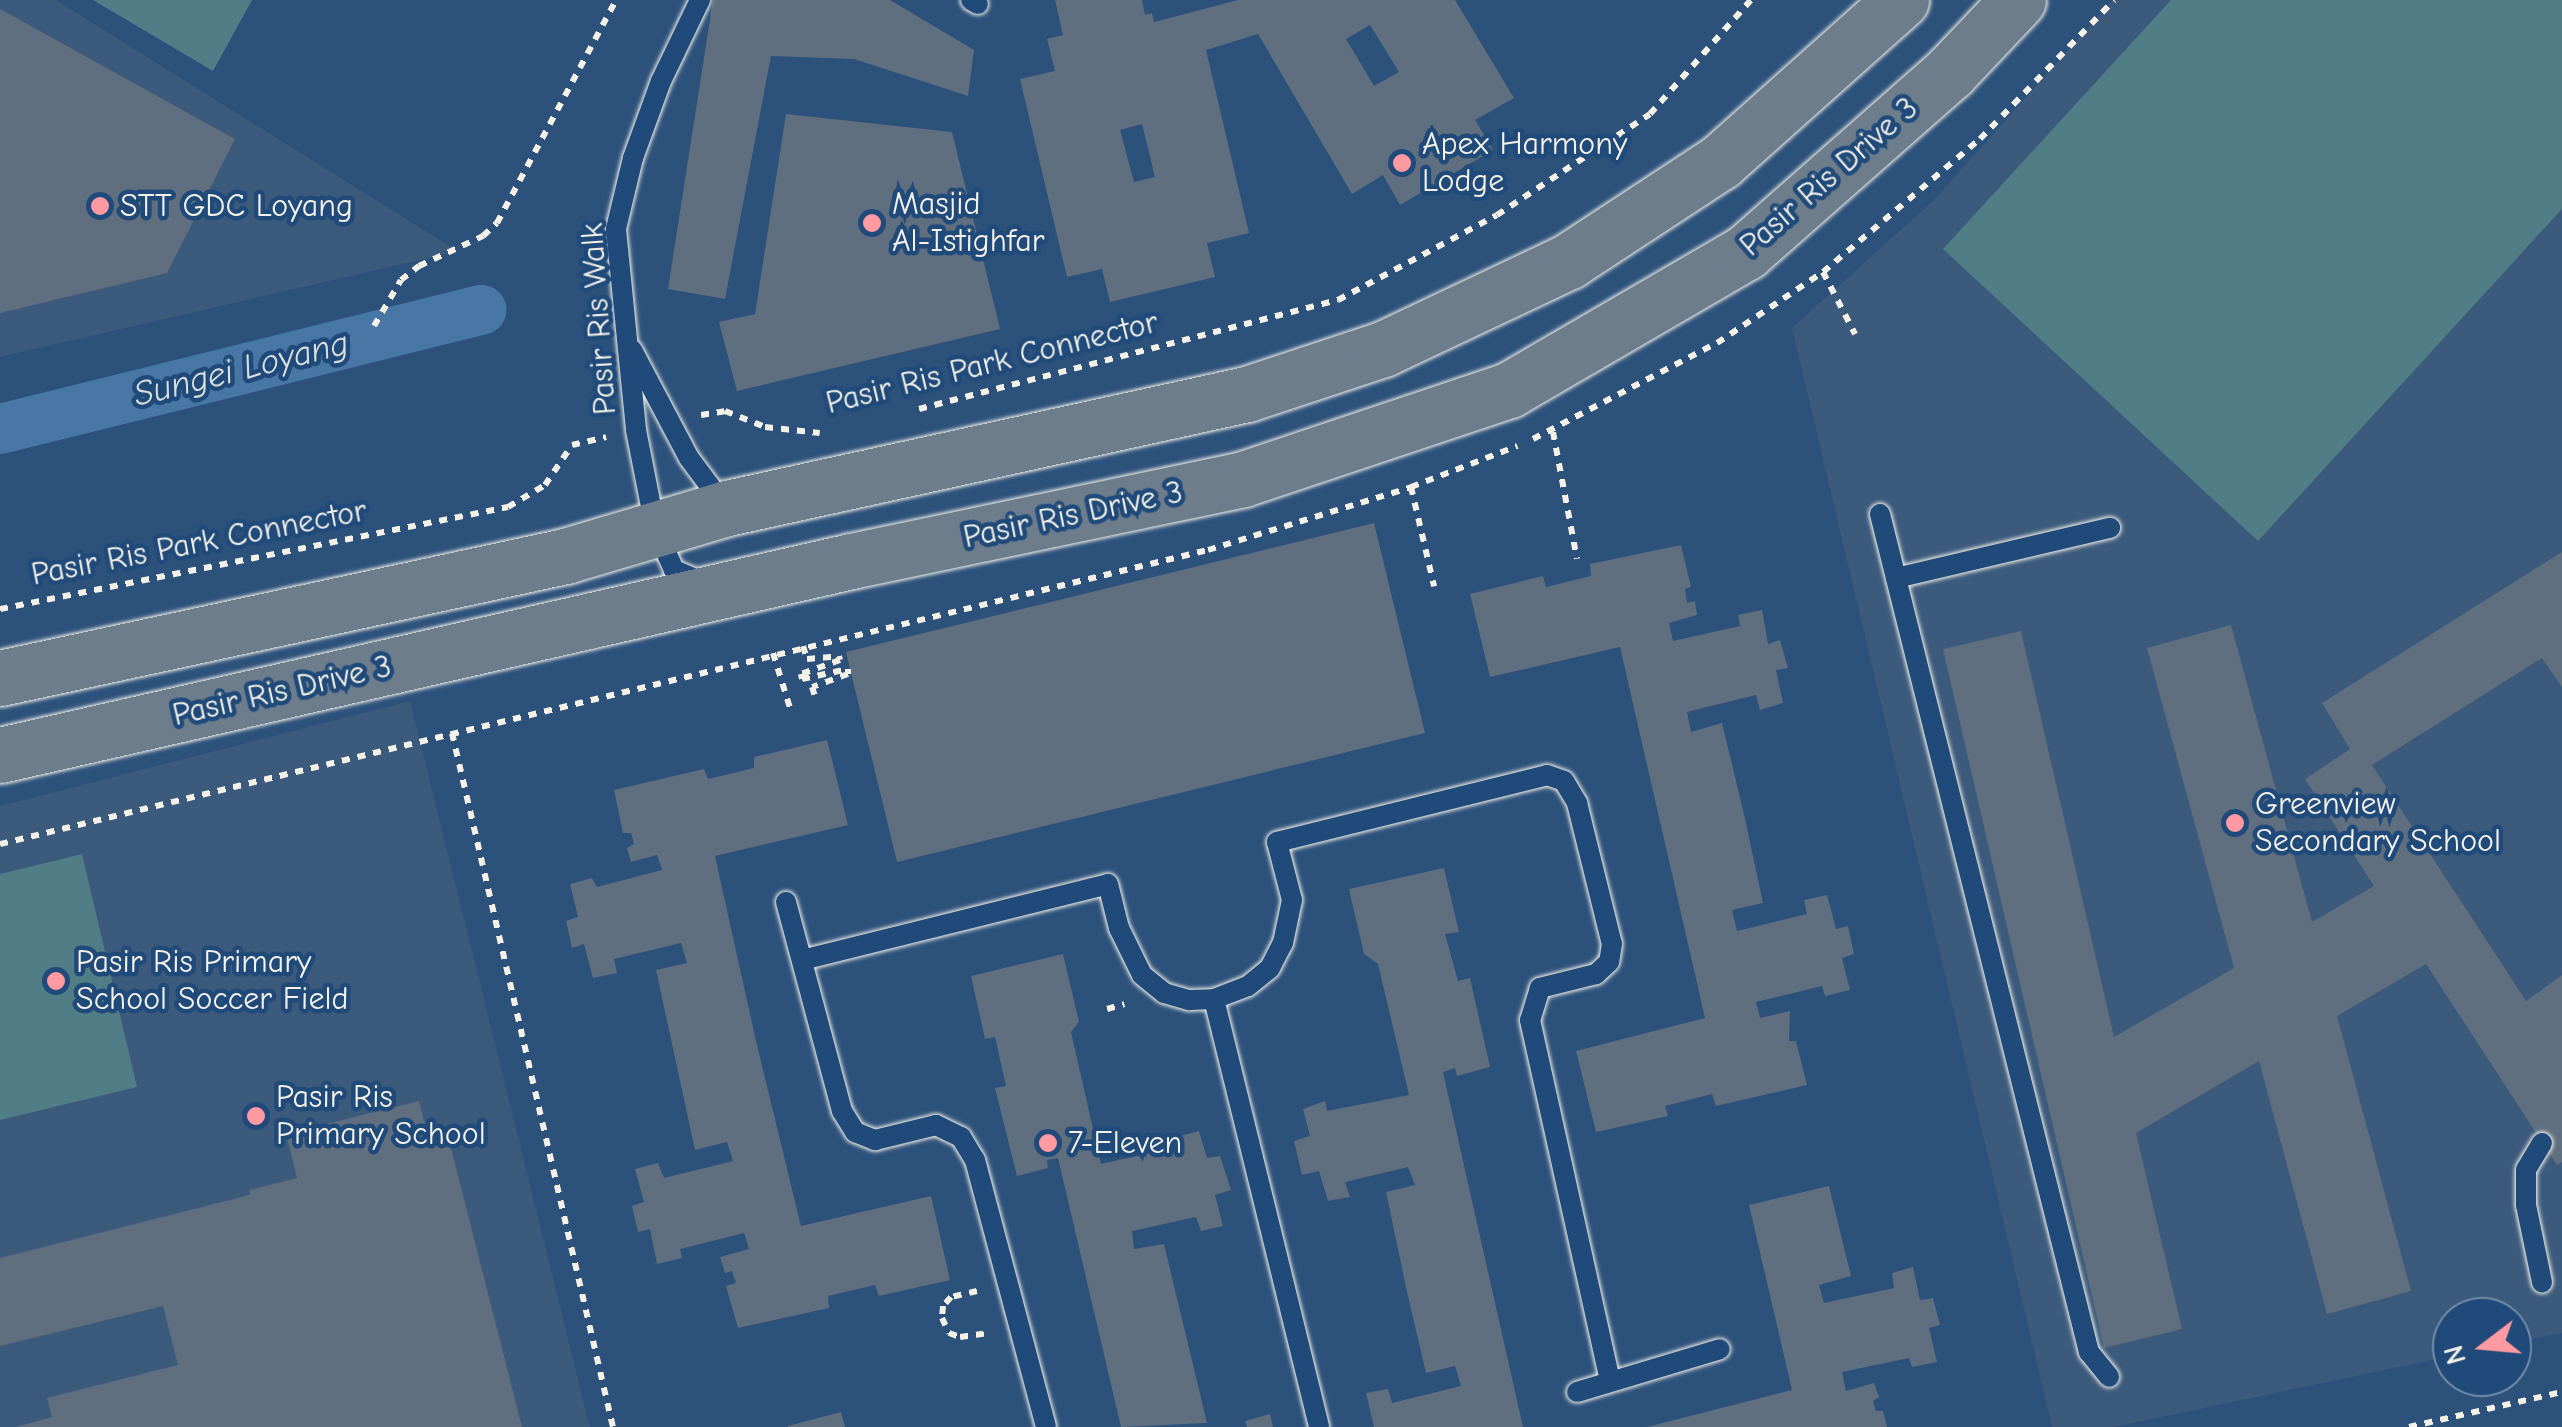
<!DOCTYPE html>
<html>
<head>
<meta charset="utf-8">
<style>
	body { margin:0 }
	#map { position:relative; width:2562px; height:1427px; overflow:hidden; background:#2c517b; font-family:"Comic Neue",sans-serif }
	div>[style] { position:absolute }
	[style*='--x'] { left:calc(var(--x)*1px); top:calc(var(--y)*1px); width:calc(var(--w)*1px); rotate:calc(var(--a)*1deg) }
	.built>* { inset:0; background:#3b5a7c }
	.green>* { inset:0; background:#517d86 }
	.canal>* { height:50px; margin:-25px; padding:0 25px; transform-origin:25px; border-radius:25px; background:#4977a5 }
	.building>* { inset:0; background:#5f6f7f }
	.path>* { height:6px; margin-top:-3px; transform-origin:0; background:repeating-linear-gradient(90deg,#f4f1e8 0 8px,transparent 0 16px) }
	.roads { filter:drop-shadow(0 0 2px #f4f1e8) drop-shadow(0 0 2px #f4f1e8) }
	.lane>* { height:20px; margin:-10px; padding:0 10px; transform-origin:10px; border-radius:10px; background:#1f4a7a }
	.primary>* { height:55px; margin:-27.5px; padding:0 27.5px; transform-origin:27.5px; border-radius:27.5px; background:#6d7d8c }
	.dots>* { width:28px; height:28px; translate:-50% -50%; box-sizing:border-box; border:5px solid #1f4a7a; border-radius:50% }
	span { translate:-50% -50%; white-space:nowrap; text-align:center; line-height:1.15; -webkit-text-stroke:9px #1f4a7a; paint-order:stroke }
	.poi-label { font-size:32px; color:#f4f1e8 }
	.left { translate:0 -50%; text-align:left }
	.street-label { font-size:32px; color:#f4f1e8 }
	.water-label { font-size:35px; color:#dadfde; font-style:italic }
	.north { position:absolute; left:2432px; top:1297px; width:100px; height:100px; box-sizing:border-box; background:#1f4a7a; border:2px solid #748da6; border-radius:50%; rotate:254deg; font-size:28px; font-weight:700; line-height:40px; text-align:center; color:#f4f1e8 }
	.north::after { content:''; display:block; margin:auto; width:35px; height:45px; background:#ff9aa2; clip-path:polygon(50% 0,100% 100%,50% 72%,0 100%) }
</style>
</head>
<body>
<div id="map">
	<div class="built">
		<div style="clip-path:polygon(0 0,56px 0,454px 249px,446px 254px,0 357px)"></div>
		<div style="clip-path:polygon(2113px 0,2562px 0,2562px 1333px,2512px 1343px,2512px 1317px,2452px 1317px,2452px 1356px,2114px 1427px,2052px 1427px,1792px 328px,1935px 199px)"></div>
		<div style="clip-path:polygon(410px 701px,590px 1427px,0 1427px,0 806px)"></div>
	</div>
	<div class="green">
		<div style="clip-path:polygon(93px 0,252px 0,213px 71px)"></div>
		<div style="clip-path:polygon(2171px 0,2562px 0,2562px 209px,2258px 541px,1943px 249px)"></div>
		<div style="clip-path:polygon(82px 854px,137px 1087px,0 1120px,0 874px)"></div>
	</div>
	<div class="canal">
		<div style="--x:0;--y:429;--w:496;--a:-13.9"></div>
	</div>
	<div class="building">
		<div style="clip-path:polygon(713px 0,890px 0,974px 50px,968px 96px,854px 59px,771px 56px,725px 299px,668px 289px)"></div>
		<div style="clip-path:polygon(evenodd,1055px 0,1142px 0,1145px 15px,1152px 13px,1154px 22px,1238px 0,1455px 0,1514px 98px,1475px 120px,1493px 150px,1400px 205px,1383px 175px,1352px 194px,1258px 34px,1206px 50px,1249px 233px,1207px 243px,1215px 277px,1110px 302px,1102px 269px,1067px 277px,1020px 79px,1055px 71px,1047px 39px,1063px 35px,1055px 0,1370px 25px,1399px 72px,1374px 86px,1346px 39px,1370px 25px,1055px 0,1142px 124px,1155px 177px,1134px 182px,1120px 130px,1142px 124px)"></div>
		<div style="clip-path:polygon(0 9px,235px 139px,167px 273px,0 313px)"></div>
		<div style="clip-path:polygon(786px 114px,952px 132px,1000px 329px,737px 391px,719px 322px,755px 314px)"></div>
		<div style="clip-path:polygon(1374px 523px,1425px 733px,897px 862px,846px 652px)"></div>
		<div style="clip-path:polygon(1681px 545px,1691px 587px,1685px 589px,1687px 603px,1695px 601px,1697px 615px,1669px 623px,1673px 641px,1740px 626px,1738px 615px,1762px 610px,1768px 644px,1780px 640px,1788px 668px,1776px 670px,1783px 703px,1760px 710px,1756px 695px,1687px 712px,1691px 732px,1722px 723px,1744px 814px,1763px 903px,1732px 910px,1737px 931px,1807px 914px,1804px 900px,1827px 895px,1836px 929px,1848px 926px,1854px 954px,1842px 958px,1850px 990px,1825px 996px,1822px 986px,1756px 1002px,1760px 1018px,1790px 1011px,1789px 1041px,1796px 1041px,1807px 1085px,1716px 1106px,1712px 1094px,1665px 1106px,1668px 1116px,1596px 1132px,1576px 1051px,1705px 1018px,1620px 647px,1490px 677px,1470px 594px,1543px 576px,1546px 587px,1591px 576px,1590px 564px)"></div>
		<div style="clip-path:polygon(2562px 552px,2562px 687px,2542px 658px,2372px 765px,2526px 1001px,2562px 975px,2562px 1162px,2557px 1165px,2426px 964px,2337px 1016px,2411px 1291px,2327px 1314px,2259px 1061px,2136px 1133px,2182px 1329px,2104px 1348px,1943px 649px,2021px 631px,2114px 1037px,2234px 968px,2147px 648px,2231px 625px,2312px 922px,2374px 886px,2305px 779px,2350px 749px,2322px 703px)"></div>
		<div style="clip-path:polygon(827px 740px,848px 825px,715px 856px,756px 1041px,801px 1226px,931px 1196px,950px 1280px,879px 1296px,875px 1285px,828px 1296px,829px 1308px,738px 1328px,726px 1286px,736px 1283px,732px 1271px,725px 1273px,720px 1257px,749px 1249px,744px 1233px,680px 1249px,682px 1258px,657px 1264px,650px 1229px,638px 1232px,632px 1206px,644px 1202px,635px 1169px,658px 1163px,664px 1178px,733px 1161px,727px 1142px,695px 1150px,656px 970px,687px 963px,681px 943px,614px 959px,617px 973px,593px 978px,584px 944px,572px 948px,566px 921px,578px 917px,570px 884px,592px 878px,597px 887px,662px 870px,657px 855px,631px 862px,627px 848px,634px 844px,631px 833px,623px 833px,614px 790px,704px 769px,708px 779px,754px 768px,754px 757px)"></div>
		<div style="clip-path:polygon(1444px 868px,1459px 932px,1445px 934px,1458px 981px,1470px 978px,1490px 1067px,1457px 1076px,1455px 1068px,1443px 1072px,1523px 1427px,1374px 1427px,1366px 1393px,1388px 1389px,1392px 1403px,1461px 1386px,1455px 1366px,1426px 1373px,1407px 1292px,1386px 1192px,1415px 1185px,1408px 1167px,1345px 1182px,1350px 1197px,1328px 1201px,1319px 1171px,1302px 1175px,1294px 1141px,1310px 1136px,1303px 1109px,1325px 1101px,1327px 1111px,1409px 1095px,1378px 964px,1364px 954px,1349px 889px)"></div>
		<div style="clip-path:polygon(1063px 954px,1079px 1022px,1071px 1032px,1101px 1164px,1180px 1146px,1180px 1136px,1199px 1131px,1207px 1158px,1220px 1156px,1231px 1190px,1215px 1195px,1223px 1226px,1201px 1231px,1196px 1217px,1132px 1231px,1134px 1249px,1164px 1244px,1207px 1423px,1121px 1427px,1058px 1158px,1047px 1160px,1048px 1168px,1017px 1176px,995px 1088px,1006px 1086px,995px 1037px,985px 1039px,971px 976px)"></div>
		<div style="clip-path:polygon(419px 1101px,429px 1141px,448px 1136px,522px 1427px,16px 1427px,52px 1417px,47px 1398px,178px 1365px,163px 1306px,0 1346px,0 1258px,250px 1195px,249px 1190px,297px 1178px,286px 1134px)"></div>
		<div style="clip-path:polygon(1829px 1186px,1851px 1276px,1819px 1285px,1824px 1303px,1894px 1288px,1892px 1273px,1913px 1267px,1920px 1300px,1933px 1298px,1940px 1325px,1929px 1328px,1937px 1362px,1912px 1367px,1909px 1358px,1842px 1372px,1846px 1391px,1874px 1383px,1879px 1397px,1873px 1401px,1876px 1411px,1883px 1411px,1887px 1427px,1647px 1427px,1792px 1390px,1749px 1205px)"></div>
		<div style="clip-path:polygon(841px 1412px,845px 1427px,788px 1427px,788px 1426px)"></div>
		<div style="clip-path:polygon(1270px 1414px,1273px 1427px,1247px 1427px,1245px 1421px)"></div>
	</div>
	<div class="path">
		<div style="--x:1823;--y:272;--w:70;--a:62.7"></div>
		<div style="--x:374;--y:326;--w:53;--a:-59.6"></div>
		<div style="--x:401;--y:280;--w:23;--a:-38"></div>
		<div style="--x:419;--y:266;--w:71;--a:-25.1"></div>
		<div style="--x:483;--y:236;--w:19;--a:-43"></div>
		<div style="--x:497;--y:223;--w:253;--a:-61.9"></div>
		<div style="--x:919;--y:409;--w:433;--a:-14.6"></div>
		<div style="--x:1338;--y:300;--w:180;--a:-28.1"></div>
		<div style="--x:1497;--y:215;--w:183;--a:-33.4"></div>
		<div style="--x:1650;--y:114;--w:152;--a:-48.5"></div>
		<div style="--x:701;--y:415;--w:24;--a:-9"></div>
		<div style="--x:725;--y:411;--w:43;--a:21.8"></div>
		<div style="--x:765;--y:427;--w:55;--a:6.2"></div>
		<div style="--x:1553;--y:432;--w:129;--a:79.3"></div>
		<div style="--x:1533;--y:439;--w:208;--a:-27.6"></div>
		<div style="--x:1717;--y:343;--w:128;--a:-33.8"></div>
		<div style="--x:1823;--y:272;--w:206;--a:-40.3"></div>
		<div style="--x:1980;--y:139;--w:193;--a:-46"></div>
		<div style="--x:1411;--y:487;--w:102;--a:76.9"></div>
		<div style="--x:0;--y:609;--w:518;--a:-11.35"></div>
		<div style="--x:508;--y:507;--w:43;--a:-30.7"></div>
		<div style="--x:545;--y:485;--w:48;--a:-56"></div>
		<div style="--x:572;--y:445;--w:35;--a:-13"></div>
		<div style="--x:803;--y:646;--w:14;--a:73"></div>
		<div style="--x:807;--y:659;--w:32;--a:-5"></div>
		<div style="--x:839;--y:656;--w:4;--a:76"></div>
		<div style="--x:840;--y:660;--w:41;--a:160.3"></div>
		<div style="--x:801;--y:674;--w:5;--a:79"></div>
		<div style="--x:802;--y:679;--w:47;--a:-12.3"></div>
		<div style="--x:848;--y:669;--w:5;--a:90"></div>
		<div style="--x:848;--y:674;--w:38;--a:160"></div>
		<div style="--x:812;--y:687;--w:9;--a:72"></div>
		<div style="--x:773;--y:653;--w:61;--a:72.8"></div>
		<div style="--x:452;--y:733;--w:712;--a:76.94"></div>
		<div style="--x:0;--y:844;--w:1243;--a:-13.68"></div>
		<div style="--x:1208;--y:550;--w:213;--a:-17.2"></div>
		<div style="--x:1411;--y:487;--w:114;--a:-21.1"></div>
		<div style="--x:1107;--y:1009;--w:18;--a:-16"></div>
		<div style="--x:977;--y:1291;--w:27;--a:167"></div>
		<div style="--x:951;--y:1297;--w:12;--a:132"></div>
		<div style="--x:943;--y:1306;--w:12;--a:95"></div>
		<div style="--x:942;--y:1318;--w:17;--a:65"></div>
		<div style="--x:949;--y:1333;--w:12;--a:20"></div>
		<div style="--x:960;--y:1337;--w:29;--a:-8"></div>
		<div style="--x:2409;--y:1427;--w:157;--a:-12.9"></div>
	</div>
	<div class="roads">
		<div class="lane">
			<div style="--x:700;--y:0;--w:90;--a:115.7"></div>
			<div style="--x:661;--y:81;--w:82;--a:110"></div>
			<div style="--x:633;--y:158;--w:73;--a:103.5"></div>
			<div style="--x:616;--y:229;--w:202;--a:84.3"></div>
			<div style="--x:636;--y:430;--w:99;--a:78.9"></div>
			<div style="--x:655;--y:527;--w:47;--a:66.2"></div>
			<div style="--x:674;--y:570;--w:30;--a:23"></div>
			<div style="--x:971;--y:0;--w:8;--a:30"></div>
			<div style="--x:632;--y:350;--w:122;--a:62.2"></div>
			<div style="--x:689;--y:458;--w:59;--a:53.3"></div>
			<div style="--x:1880;--y:514;--w:864;--a:76"></div>
			<div style="--x:2089;--y:1352;--w:32;--a:51"></div>
			<div style="--x:1896;--y:578;--w:220;--a:-13.2"></div>
			<div style="--x:786;--y:902;--w:216;--a:75"></div>
			<div style="--x:842;--y:1111;--w:25;--a:58"></div>
			<div style="--x:855;--y:1132;--w:22;--a:22"></div>
			<div style="--x:875;--y:1140;--w:63;--a:-13.8"></div>
			<div style="--x:936;--y:1125;--w:28;--a:26"></div>
			<div style="--x:961;--y:1137;--w:27;--a:59"></div>
			<div style="--x:975;--y:1160;--w:276;--a:75.1"></div>
			<div style="--x:802;--y:960;--w:315;--a:-13.9"></div>
			<div style="--x:1108;--y:884;--w:45;--a:76"></div>
			<div style="--x:1119;--y:928;--w:52;--a:63.9"></div>
			<div style="--x:1142;--y:975;--w:28;--a:39"></div>
			<div style="--x:1164;--y:993;--w:26;--a:16"></div>
			<div style="--x:1189;--y:1000;--w:25;--a:-2"></div>
			<div style="--x:1214;--y:999;--w:36;--a:-21"></div>
			<div style="--x:1248;--y:986;--w:28;--a:-39"></div>
			<div style="--x:1270;--y:968;--w:28;--a:-63"></div>
			<div style="--x:1283;--y:943;--w:44;--a:-78.2"></div>
			<div style="--x:1292;--y:900;--w:60;--a:-104.5"></div>
			<div style="--x:1277;--y:842;--w:278;--a:-13.9"></div>
			<div style="--x:1547;--y:775;--w:18;--a:19"></div>
			<div style="--x:1564;--y:781;--w:26;--a:59"></div>
			<div style="--x:1577;--y:803;--w:145;--a:76.1"></div>
			<div style="--x:1612;--y:944;--w:18;--a:99"></div>
			<div style="--x:1609;--y:962;--w:18;--a:137"></div>
			<div style="--x:1596;--y:974;--w:58;--a:166"></div>
			<div style="--x:1540;--y:988;--w:34;--a:107"></div>
			<div style="--x:1530;--y:1020;--w:369;--a:77.5"></div>
			<div style="--x:1214;--y:999;--w:441;--a:76.2"></div>
			<div style="--x:2542;--y:1143;--w:31;--a:121"></div>
			<div style="--x:2526;--y:1170;--w:35;--a:90"></div>
			<div style="--x:2526;--y:1205;--w:79;--a:78.3"></div>
			<div style="--x:1577;--y:1392;--w:149;--a:-16.7"></div>
		</div>
		<div class="primary">
			<div style="--x:0;--y:678;--w:578;--a:-12.18"></div>
			<div style="--x:565;--y:556;--w:169;--a:-16.5"></div>
			<div style="--x:727;--y:508;--w:532;--a:-12.37"></div>
			<div style="--x:1247;--y:394;--w:143;--a:-18.3"></div>
			<div style="--x:1383;--y:349;--w:206;--a:-25.3"></div>
			<div style="--x:1569;--y:261;--w:181;--a:-33.3"></div>
			<div style="--x:1720;--y:162;--w:243;--a:-41.8"></div>
			<div style="--x:0;--y:755;--w:873;--a:-12.84"></div>
			<div style="--x:851;--y:561;--w:400;--a:-11.8"></div>
			<div style="--x:1243;--y:479;--w:280;--a:-18.5"></div>
			<div style="--x:1509;--y:390;--w:274;--a:-30.2"></div>
			<div style="--x:1746;--y:252;--w:272;--a:-41.4"></div>
			<div style="--x:1950;--y:72;--w:99;--a:-46.6"></div>
		</div>
	</div>
	<div class="dots">
		<div style="left:1402px;top:163px;background:#ff9aa2"></div>
		<div style="left:100px;top:206px;background:#ff9aa2"></div>
		<div style="left:872px;top:223px;background:#ff9aa2"></div>
		<div style="left:2235px;top:823px;background:#ff9aa2"></div>
		<div style="left:56px;top:981px;background:#ff9aa2"></div>
		<div style="left:256px;top:1116px;background:#ff9aa2"></div>
		<div style="left:1048px;top:1143px;background:#ff9aa2"></div>
	</div>
	<div class="poi-label">
		<span class="left" style="left:1422px;top:163px">Apex Harmony<br>Lodge</span>
		<span class="left" style="left:892px;top:223px">Masjid<br>Al-Istighfar</span>
		<span class="left" style="left:120px;top:206px">STT GDC Loyang</span>
		<span class="left" style="left:2255px;top:823px">Greenview<br>Secondary School</span>
		<span class="left" style="left:76px;top:981px">Pasir Ris Primary<br>School Soccer Field</span>
		<span class="left" style="left:276px;top:1116px">Pasir Ris<br>Primary School</span>
		<span class="left" style="left:1068px;top:1143px">7-Eleven</span>
	</div>
	<div class="street-label">
		<span style="left:1829px;top:177px;rotate:-41deg">Pasir Ris Drive 3</span>
		<span style="left:599px;top:319px;rotate:-94deg">Pasir Ris Walk</span>
		<span style="left:992px;top:363px;rotate:-14deg">Pasir Ris Park Connector</span>
		<span style="left:1073px;top:515px;rotate:-12deg">Pasir Ris Drive 3</span>
		<span style="left:199px;top:543px;rotate:-11deg">Pasir Ris Park Connector</span>
		<span style="left:282px;top:691px;rotate:-13deg">Pasir Ris Drive 3</span>
	</div>
	<div class="water-label">
		<span style="left:241px;top:369px;rotate:-14deg">Sungei Loyang</span>
	</div>
	<div class="north">N</div>
</div>
</body>
</html>
